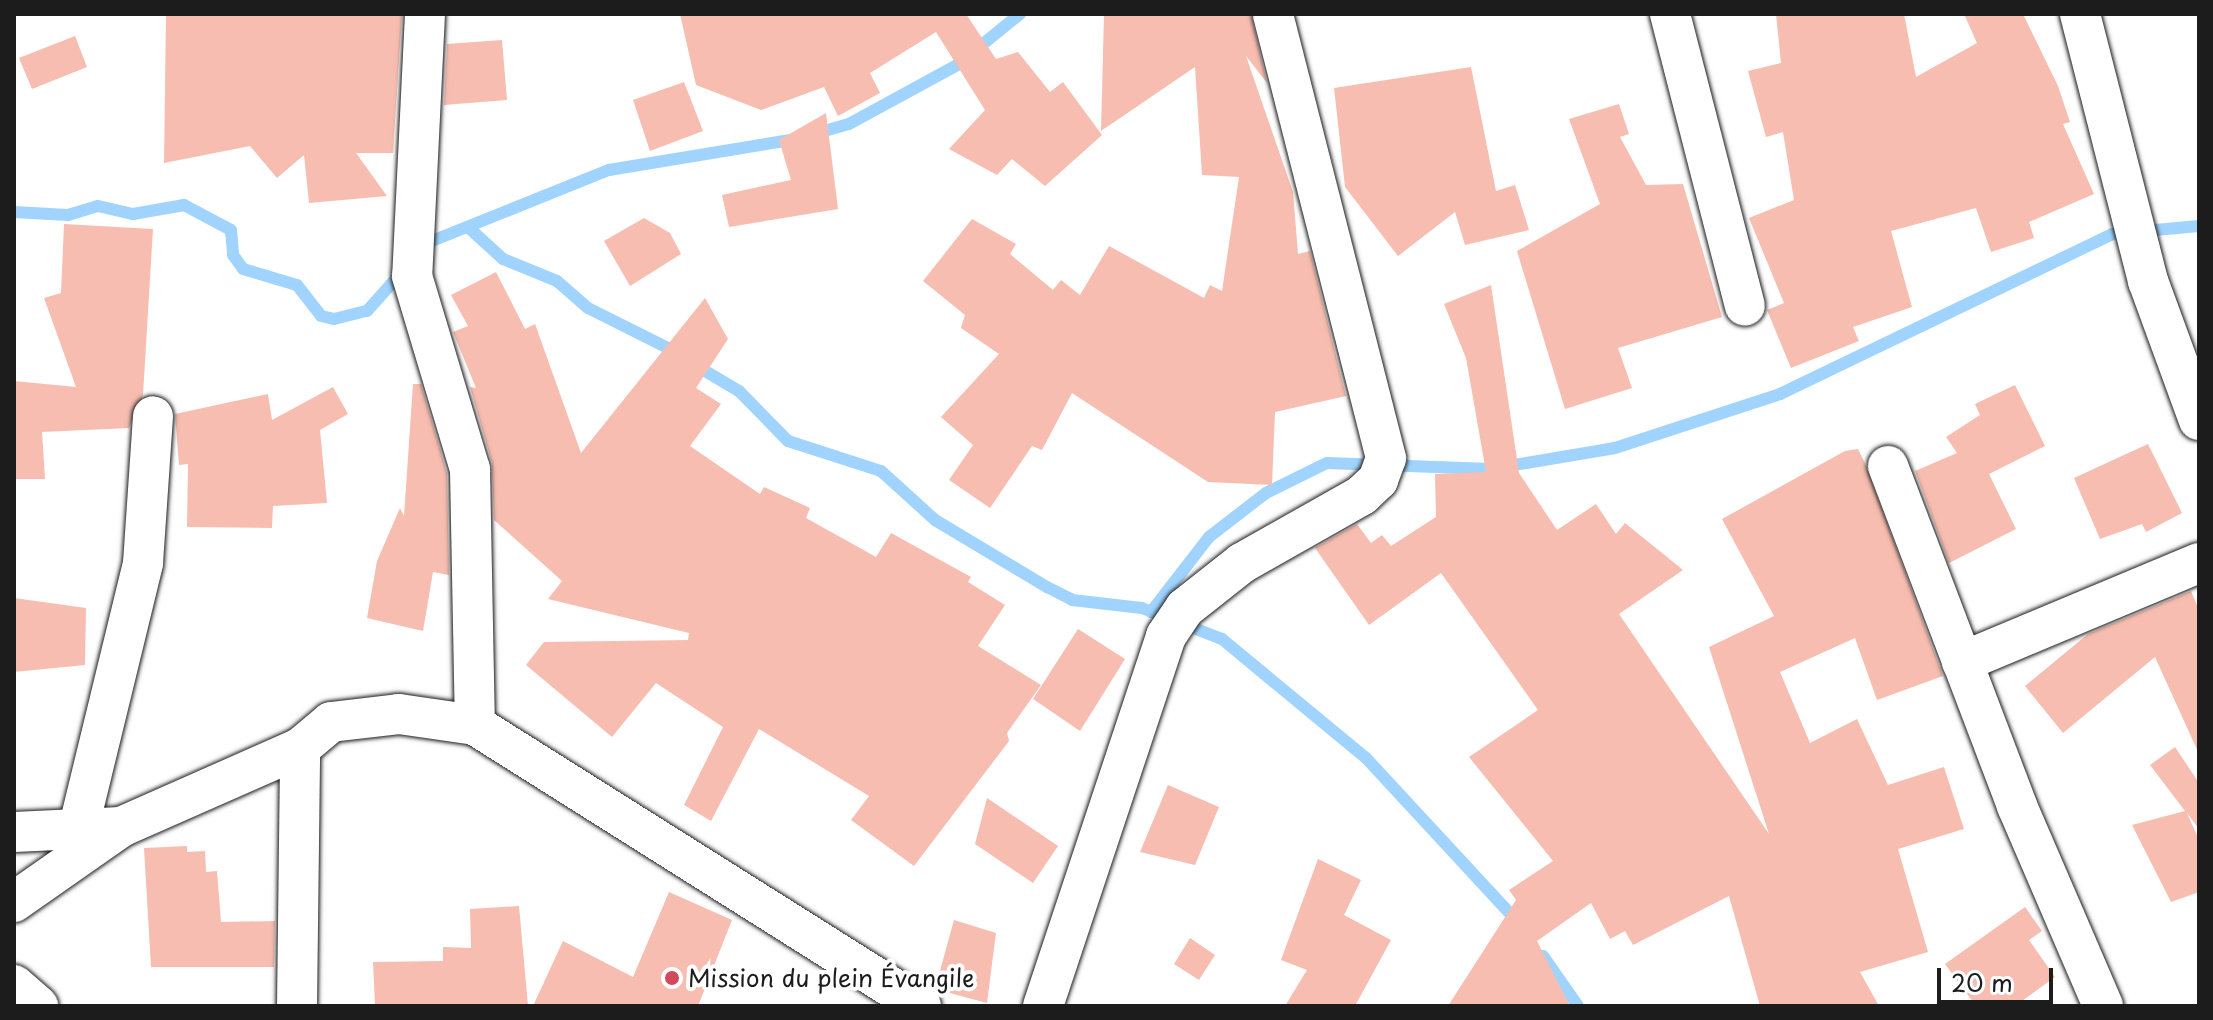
<!DOCTYPE html>
<html>
<head>
<meta charset="utf-8">
<style>
	body { margin:0 }
	#map { position:relative; width:2213px; height:1020px; overflow:hidden; background:#fff; font-family:"Playpen Sans",sans-serif }
	div>[style] { position:absolute }
	[style*='--x'] { left:calc(var(--x)*1px); top:calc(var(--y)*1px); width:calc(var(--w)*1px); rotate:calc(var(--a)*1deg) }
	.stream>* { height:12px; margin:-6px; padding:0 6px; transform-origin:6px; border-radius:6px; background:#a0d4fe }
	.building>* { inset:0; background:#f7bdb0 }
	.roads { filter:drop-shadow(0 0 2px #1c1c1c) drop-shadow(0 0 2px #1c1c1c) }
	.minor>* { height:40px; margin:-20px; padding:0 20px; transform-origin:20px; border-radius:20px; background:#fff }
	.dots>* { width:22px; height:22px; translate:-50% -50%; box-sizing:border-box; border:4px solid #fff; border-radius:50% }
	span { translate:-50% -50%; white-space:nowrap; text-align:center; line-height:1.15; -webkit-text-stroke:8px #fff; paint-order:stroke }
	.poi-label { font-size:24px; color:#1c1c1c }
	.left { translate:0 -50%; text-align:left }
	.frame { position:absolute; inset:0; border:16px solid #1c1c1c; pointer-events:none }
	.scale { position:absolute; left:1937px; top:968px; width:116px; height:36px; box-sizing:border-box; border:4px solid #1c1c1c; border-top:0; padding-left:10px; font-size:24px; line-height:28px; white-space:nowrap; color:#1c1c1c; -webkit-text-stroke:6px #fff; paint-order:stroke }
</style>
</head>
<body>
<div id="map">
	<div class="stream">
		<div style="--x:814;--y:134;--w:36;--a:-16"></div>
		<div style="--x:849;--y:124;--w:123;--a:-28.6"></div>
		<div style="--x:957;--y:65;--w:81;--a:-39"></div>
		<div style="--x:14;--y:212;--w:54;--a:3.2"></div>
		<div style="--x:68;--y:215;--w:31;--a:-17"></div>
		<div style="--x:98;--y:206;--w:36;--a:13"></div>
		<div style="--x:133;--y:214;--w:52;--a:-10"></div>
		<div style="--x:184;--y:205;--w:53;--a:28"></div>
		<div style="--x:231;--y:230;--w:25;--a:85"></div>
		<div style="--x:233;--y:255;--w:17;--a:54"></div>
		<div style="--x:243;--y:269;--w:56;--a:16.5"></div>
		<div style="--x:297;--y:285;--w:39;--a:52"></div>
		<div style="--x:321;--y:316;--w:13;--a:13"></div>
		<div style="--x:334;--y:319;--w:34;--a:-14"></div>
		<div style="--x:367;--y:311;--w:52;--a:-48.1"></div>
		<div style="--x:469;--y:228;--w:46;--a:42.4"></div>
		<div style="--x:503;--y:259;--w:58;--a:22.2"></div>
		<div style="--x:557;--y:281;--w:41;--a:41.1"></div>
		<div style="--x:588;--y:308;--w:103;--a:26.6"></div>
		<div style="--x:422;--y:245;--w:201;--a:-21.9"></div>
		<div style="--x:609;--y:170;--w:190;--a:-9.4"></div>
		<div style="--x:695;--y:365;--w:51;--a:30.6"></div>
		<div style="--x:739;--y:391;--w:70;--a:45.6"></div>
		<div style="--x:788;--y:441;--w:98;--a:17.9"></div>
		<div style="--x:881;--y:471;--w:73;--a:42.2"></div>
		<div style="--x:935;--y:520;--w:131;--a:30.9"></div>
		<div style="--x:1047;--y:587;--w:28;--a:27"></div>
		<div style="--x:1072;--y:600;--w:70;--a:6.5"></div>
		<div style="--x:1142;--y:608;--w:86;--a:21.2"></div>
		<div style="--x:1222;--y:639;--w:187;--a:39.6"></div>
		<div style="--x:1366;--y:758;--w:224;--a:47.2"></div>
		<div style="--x:1151;--y:612;--w:95;--a:-52.3"></div>
		<div style="--x:1209;--y:537;--w:72;--a:-37.7"></div>
		<div style="--x:1266;--y:493;--w:68;--a:-26.2"></div>
		<div style="--x:1327;--y:463;--w:163;--a:2.1"></div>
		<div style="--x:1490;--y:469;--w:127;--a:-9.5"></div>
		<div style="--x:1615;--y:448;--w:174;--a:-18.1"></div>
		<div style="--x:1780;--y:394;--w:369;--a:-25.7"></div>
		<div style="--x:2112;--y:234;--w:87;--a:-5.3"></div>
		<div style="--x:1543;--y:956;--w:61;--a:55"></div>
	</div>
	<div class="building">
		<div style="clip-path:polygon(402px 14px,393px 153px,356px 153px,387px 196px,309px 203px,304px 155px,277px 178px,250px 146px,164px 163px,166px 15px)"></div>
		<div style="clip-path:polygon(680px 14px,966px 14px,996px 59px,1018px 52px,1050px 92px,1063px 82px,1102px 135px,1045px 186px,1012px 159px,997px 175px,949px 149px,985px 110px,936px 32px,870px 73px,880px 93px,838px 116px,824px 87px,761px 110px,696px 85px)"></div>
		<div style="clip-path:polygon(1104px 14px,1251px 14px,1267px 83px,1246px 56px,1293px 192px,1298px 254px,1310px 251px,1346px 396px,1275px 412px,1272px 485px,1208px 482px,1072px 393px,1042px 450px,1032px 446px,990px 508px,949px 480px,973px 445px,941px 417px,999px 354px,961px 328px,965px 315px,923px 281px,972px 219px,1016px 244px,1010px 254px,1053px 290px,1061px 280px,1080px 295px,1109px 246px,1204px 298px,1210px 285px,1222px 291px,1239px 177px,1202px 175px,1195px 67px,1101px 131px)"></div>
		<div style="clip-path:polygon(1776px 14px,1904px 14px,1916px 77px,1977px 43px,1964px 14px,2023px 14px,2058px 86px,2070px 122px,2063px 124px,2094px 194px,2029px 222px,2034px 238px,1991px 252px,1976px 208px,1891px 231px,1912px 307px,1853px 327px,1859px 341px,1791px 368px,1767px 310px,1784px 303px,1749px 218px,1794px 200px,1783px 132px,1766px 137px,1748px 71px,1781px 63px)"></div>
		<div style="clip-path:polygon(75px 36px,87px 67px,32px 89px,19px 58px)"></div>
		<div style="clip-path:polygon(502px 40px,507px 100px,444px 105px,447px 44px)"></div>
		<div style="clip-path:polygon(1471px 67px,1496px 191px,1515px 185px,1529px 230px,1465px 245px,1455px 212px,1398px 256px,1345px 187px,1334px 88px)"></div>
		<div style="clip-path:polygon(684px 82px,703px 131px,650px 151px,633px 100px)"></div>
		<div style="clip-path:polygon(1619px 104px,1629px 134px,1620px 137px,1646px 185px,1683px 184px,1722px 317px,1618px 348px,1632px 388px,1565px 409px,1517px 251px,1600px 204px,1569px 119px)"></div>
		<div style="clip-path:polygon(826px 113px,838px 209px,729px 227px,722px 195px,791px 180px,779px 140px)"></div>
		<div style="clip-path:polygon(644px 218px,670px 233px,681px 254px,630px 286px,604px 241px)"></div>
		<div style="clip-path:polygon(64px 224px,153px 229px,143px 395px,129px 428px,42px 432px,45px 479px,14px 479px,14px 381px,76px 387px,44px 298px,61px 293px)"></div>
		<div style="clip-path:polygon(496px 272px,525px 329px,535px 324px,581px 453px,705px 298px,728px 339px,696px 388px,721px 404px,690px 446px,760px 494px,764px 487px,810px 508px,806px 518px,876px 557px,891px 533px,971px 577px,968px 582px,1005px 605px,978px 646px,1041px 685px,1007px 733px,1009px 741px,914px 866px,851px 820px,869px 796px,759px 729px,711px 821px,684px 805px,723px 727px,656px 683px,612px 737px,526px 665px,544px 642px,688px 640px,689px 633px,548px 599px,562px 581px,494px 520px,492px 463px,470px 387px,476px 388px,453px 332px,468px 326px,451px 295px)"></div>
		<div style="clip-path:polygon(1491px 285px,1519px 473px,1557px 530px,1596px 504px,1616px 534px,1625px 523px,1683px 570px,1619px 614px,1769px 834px,1709px 647px,1774px 616px,1722px 519px,1845px 451px,1858px 449px,1865px 463px,1943px 676px,1877px 700px,1855px 638px,1780px 672px,1810px 743px,1857px 719px,1888px 785px,1944px 767px,1964px 829px,1898px 849px,1928px 952px,1860px 972px,1879px 1006px,1760px 1006px,1729px 896px,1633px 945px,1625px 931px,1610px 939px,1591px 903px,1537px 941px,1570px 1006px,1448px 1006px,1516px 900px,1509px 890px,1553px 861px,1469px 757px,1538px 710px,1441px 573px,1369px 625px,1315px 548px,1357px 524px,1371px 543px,1382px 535px,1391px 546px,1436px 517px,1435px 474px,1486px 472px,1466px 358px,1444px 304px)"></div>
		<div style="clip-path:polygon(413px 384px,421px 384px,447px 473px,449px 575px,433px 572px,423px 631px,367px 618px,377px 561px,400px 508px,404px 516px)"></div>
		<div style="clip-path:polygon(2015px 385px,2045px 446px,1989px 474px,2016px 529px,1949px 563px,1915px 471px,1957px 453px,1946px 437px,1980px 415px,1975px 404px)"></div>
		<div style="clip-path:polygon(333px 387px,348px 414px,320px 430px,327px 503px,273px 506px,272px 528px,187px 527px,188px 464px,179px 465px,175px 414px,268px 394px,272px 420px)"></div>
		<div style="clip-path:polygon(2148px 444px,2182px 513px,2146px 532px,2142px 524px,2100px 539px,2074px 478px)"></div>
		<div style="clip-path:polygon(2191px 591px,2199px 610px,2199px 754px,2155px 657px,2063px 733px,2025px 686px,2088px 634px)"></div>
		<div style="clip-path:polygon(14px 598px,86px 608px,85px 665px,14px 672px)"></div>
		<div style="clip-path:polygon(1078px 629px,1125px 659px,1080px 731px,1033px 699px)"></div>
		<div style="clip-path:polygon(2175px 747px,2199px 783px,2199px 829px,2187px 813px,2199px 840px,2199px 892px,2171px 902px,2132px 825px,2185px 811px,2150px 765px)"></div>
		<div style="clip-path:polygon(1168px 785px,1219px 807px,1195px 865px,1140px 852px)"></div>
		<div style="clip-path:polygon(987px 798px,1058px 846px,1033px 883px,975px 844px)"></div>
		<div style="clip-path:polygon(187px 846px,187px 852px,205px 851px,206px 872px,217px 871px,221px 922px,275px 921px,274px 967px,151px 967px,144px 848px)"></div>
		<div style="clip-path:polygon(1318px 859px,1361px 880px,1344px 915px,1391px 940px,1355px 1006px,1285px 1006px,1307px 970px,1281px 960px)"></div>
		<div style="clip-path:polygon(669px 892px,732px 920px,698px 1006px,533px 1006px,563px 941px,633px 977px)"></div>
		<div style="clip-path:polygon(519px 906px,528px 1006px,375px 1006px,373px 962px,443px 961px,443px 947px,471px 948px,470px 909px)"></div>
		<div style="clip-path:polygon(2025px 907px,2042px 931px,2029px 940px,2055px 977px,2015px 1006px,1976px 1006px,1945px 964px)"></div>
		<div style="clip-path:polygon(954px 920px,996px 933px,987px 1003px,935px 989px)"></div>
		<div style="clip-path:polygon(1190px 938px,1215px 955px,1199px 980px,1174px 964px)"></div>
	</div>
	<div class="roads">
		<div class="minor">
			<div style="--x:425;--y:14;--w:262;--a:92.8"></div>
			<div style="--x:412;--y:276;--w:202;--a:73.3"></div>
			<div style="--x:470;--y:469;--w:256;--a:88.9"></div>
			<div style="--x:1670;--y:14;--w:301;--a:75.6"></div>
			<div style="--x:2080;--y:14;--w:276;--a:75.7"></div>
			<div style="--x:2148;--y:281;--w:148;--a:69.9"></div>
			<div style="--x:1888;--y:466;--w:364;--a:69.2"></div>
			<div style="--x:2017;--y:806;--w:218;--a:66.7"></div>
			<div style="--x:1962;--y:662;--w:257;--a:-22.7"></div>
			<div style="--x:79;--y:826;--w:271;--a:-76.3"></div>
			<div style="--x:143;--y:563;--w:147;--a:-86.1"></div>
			<div style="--x:14;--y:832;--w:107;--a:-2.7"></div>
			<div style="--x:121;--y:827;--w:196;--a:-23.8"></div>
			<div style="--x:300;--y:748;--w:40;--a:-40"></div>
			<div style="--x:331;--y:722;--w:68;--a:-6.7"></div>
			<div style="--x:399;--y:714;--w:77;--a:8.2"></div>
			<div style="--x:475;--y:725;--w:527;--a:32.21"></div>
			<div style="--x:14;--y:902;--w:131;--a:-35"></div>
			<div style="--x:14;--y:985;--w:32;--a:41"></div>
			<div style="--x:297;--y:1006;--w:258;--a:-89.3"></div>
			<div style="--x:1043;--y:1006;--w:390;--a:-71.6"></div>
			<div style="--x:1166;--y:636;--w:34;--a:-56"></div>
			<div style="--x:1185;--y:608;--w:73;--a:-38.3"></div>
			<div style="--x:1242;--y:563;--w:138;--a:-29.5"></div>
			<div style="--x:1362;--y:495;--w:22;--a:-43"></div>
			<div style="--x:1378;--y:480;--w:23;--a:-70"></div>
			<div style="--x:1386;--y:458;--w:458;--a:-104.3"></div>
		</div>
	</div>
	<div class="dots">
		<div style="left:672px;top:978px;background:#d1495b"></div>
	</div>
	<div class="poi-label">
		<span class="left" style="left:688px;top:978px">Mission du plein Évangile</span>
	</div>
	<div class="frame"></div>
	<div class="scale">20 m</div>
</div>
</body>
</html>
